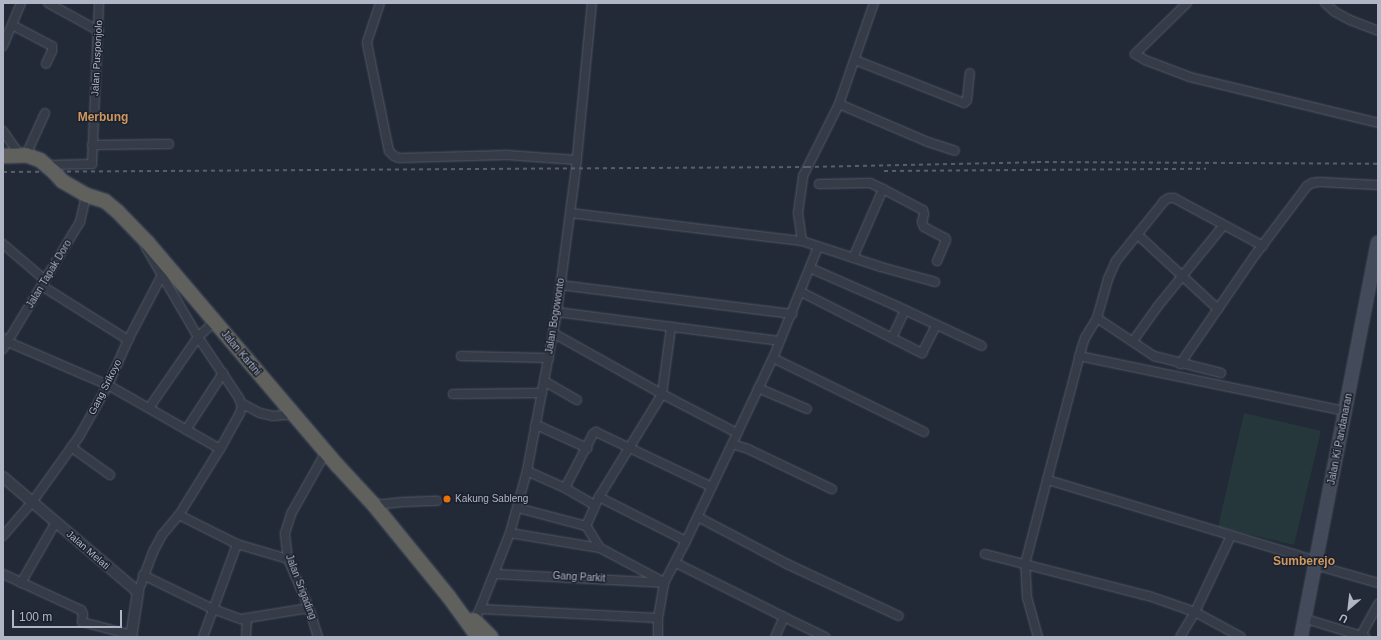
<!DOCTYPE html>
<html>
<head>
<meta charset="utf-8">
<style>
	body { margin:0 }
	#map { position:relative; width:1381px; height:640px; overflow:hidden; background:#222a38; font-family:Arial,sans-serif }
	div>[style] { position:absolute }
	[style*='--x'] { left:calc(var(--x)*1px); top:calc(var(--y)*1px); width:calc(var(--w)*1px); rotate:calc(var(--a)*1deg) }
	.green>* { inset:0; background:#25373a }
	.roads { filter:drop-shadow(0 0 1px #535966) drop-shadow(0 0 1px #535966) }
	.minor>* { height:8px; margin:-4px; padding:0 4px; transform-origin:4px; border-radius:4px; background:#353c48 }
	.tertiary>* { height:10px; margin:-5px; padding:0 5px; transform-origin:5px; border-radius:5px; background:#353c48 }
	.secondary>* { height:12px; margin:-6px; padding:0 6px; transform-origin:6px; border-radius:6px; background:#434b5b }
	.trunk>* { height:14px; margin:-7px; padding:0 7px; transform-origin:7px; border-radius:7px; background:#60605d }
	.rail>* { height:2px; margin-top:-1px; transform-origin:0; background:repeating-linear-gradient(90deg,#575f6f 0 4px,transparent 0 8px) }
	.dots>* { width:11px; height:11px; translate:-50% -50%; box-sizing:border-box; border:2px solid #1b212d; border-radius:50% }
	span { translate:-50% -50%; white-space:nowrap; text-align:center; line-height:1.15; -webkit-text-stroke:3px #1b212d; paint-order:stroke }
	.street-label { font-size:10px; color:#b0b6c5 }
	.poi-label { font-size:10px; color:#b0b6c5 }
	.left { translate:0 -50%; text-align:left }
	.quarter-label { font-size:12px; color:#cf9860; font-weight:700 }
	.frame { position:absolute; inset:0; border:4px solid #b0b6c5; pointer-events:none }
	.north { position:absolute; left:1329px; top:588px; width:40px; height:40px; -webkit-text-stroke:3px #1b212d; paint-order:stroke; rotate:208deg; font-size:11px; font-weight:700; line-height:16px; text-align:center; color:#b0b6c5 }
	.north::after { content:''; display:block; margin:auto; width:14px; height:18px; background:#b0b6c5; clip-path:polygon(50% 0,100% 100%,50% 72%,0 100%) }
	.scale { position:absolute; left:12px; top:610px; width:110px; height:18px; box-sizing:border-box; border:2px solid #b0b6c5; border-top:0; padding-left:5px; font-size:12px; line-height:14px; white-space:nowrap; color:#b0b6c5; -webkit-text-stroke:3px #1b212d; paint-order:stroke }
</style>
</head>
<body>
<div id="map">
	<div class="green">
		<div style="clip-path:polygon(1244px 413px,1321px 431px,1294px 545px,1218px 527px)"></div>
	</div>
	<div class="roads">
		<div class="minor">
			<div style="--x:48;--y:3;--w:58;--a:28.8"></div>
			<div style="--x:380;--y:3;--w:41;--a:108.4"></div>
			<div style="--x:367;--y:42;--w:6;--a:81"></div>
			<div style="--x:368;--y:48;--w:105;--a:78.5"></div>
			<div style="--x:389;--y:151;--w:7;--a:45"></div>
			<div style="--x:394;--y:156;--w:5;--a:22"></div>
			<div style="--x:399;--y:158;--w:108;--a:-1.6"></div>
			<div style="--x:507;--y:155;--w:70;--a:4.1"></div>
			<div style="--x:1187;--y:3;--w:73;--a:135.6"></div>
			<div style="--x:1135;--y:54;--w:12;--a:31"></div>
			<div style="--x:1145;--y:60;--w:48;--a:20.7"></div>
			<div style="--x:1190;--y:77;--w:194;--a:13.7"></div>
			<div style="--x:1325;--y:3;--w:13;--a:42"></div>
			<div style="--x:1335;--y:12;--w:17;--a:28"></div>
			<div style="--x:1350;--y:20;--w:30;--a:21"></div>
			<div style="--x:12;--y:25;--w:45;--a:27.7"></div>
			<div style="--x:52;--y:46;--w:5;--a:90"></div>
			<div style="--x:52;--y:51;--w:14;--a:115"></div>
			<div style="--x:3;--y:46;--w:47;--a:-67.3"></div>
			<div style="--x:855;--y:60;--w:117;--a:21.5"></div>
			<div style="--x:964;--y:103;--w:4;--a:-45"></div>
			<div style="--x:967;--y:100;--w:27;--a:-84"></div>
			<div style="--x:839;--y:104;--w:97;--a:23.1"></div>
			<div style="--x:928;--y:142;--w:28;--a:18"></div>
			<div style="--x:3;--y:131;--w:29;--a:55"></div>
			<div style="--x:92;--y:145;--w:77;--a:-0.7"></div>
			<div style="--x:26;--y:155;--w:46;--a:-65.7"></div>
			<div style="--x:48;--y:165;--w:44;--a:-1.3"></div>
			<div style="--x:92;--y:164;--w:161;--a:-87.5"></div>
			<div style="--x:819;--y:184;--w:51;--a:-1.1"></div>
			<div style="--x:870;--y:183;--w:14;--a:25"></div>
			<div style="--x:883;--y:189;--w:75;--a:113.5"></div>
			<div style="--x:883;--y:189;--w:45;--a:27.7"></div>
			<div style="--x:923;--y:210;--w:4;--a:76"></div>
			<div style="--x:924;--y:214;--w:8;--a:104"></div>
			<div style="--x:922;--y:222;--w:5;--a:68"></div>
			<div style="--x:924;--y:227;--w:24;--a:28"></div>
			<div style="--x:945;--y:238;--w:2;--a:63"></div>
			<div style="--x:946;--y:240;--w:23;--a:113"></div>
			<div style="--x:570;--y:213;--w:234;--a:6.9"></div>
			<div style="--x:802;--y:241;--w:83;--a:18.2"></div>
			<div style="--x:881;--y:267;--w:56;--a:15.5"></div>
			<div style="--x:1138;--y:235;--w:109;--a:42.8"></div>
			<div style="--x:802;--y:241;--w:28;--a:-98"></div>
			<div style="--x:798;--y:213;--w:37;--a:-82"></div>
			<div style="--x:803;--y:176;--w:80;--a:-63.4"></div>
			<div style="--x:839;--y:104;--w:107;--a:-70.9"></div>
			<div style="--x:3;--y:244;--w:55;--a:40.6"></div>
			<div style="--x:810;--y:268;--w:90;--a:23.7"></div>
			<div style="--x:892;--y:304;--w:99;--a:25"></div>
			<div style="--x:560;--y:285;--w:234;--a:7.1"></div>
			<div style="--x:42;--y:286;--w:102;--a:32.1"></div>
			<div style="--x:801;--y:292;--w:136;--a:26.8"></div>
			<div style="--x:922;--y:353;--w:31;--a:-63"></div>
			<div style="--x:557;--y:312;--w:224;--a:7.4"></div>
			<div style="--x:1097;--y:318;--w:69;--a:33.7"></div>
			<div style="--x:1154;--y:356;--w:69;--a:14.2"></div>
			<div style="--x:553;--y:333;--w:125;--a:29.2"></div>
			<div style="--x:662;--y:394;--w:85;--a:27.5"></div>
			<div style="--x:3;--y:338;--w:6;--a:39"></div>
			<div style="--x:8;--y:342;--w:109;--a:23.3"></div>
			<div style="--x:108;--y:385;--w:129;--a:29.7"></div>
			<div style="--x:892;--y:338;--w:31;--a:-65"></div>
			<div style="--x:1133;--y:341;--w:43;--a:-54.5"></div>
			<div style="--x:1158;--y:306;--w:103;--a:-50.9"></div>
			<div style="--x:3;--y:349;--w:149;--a:-58.8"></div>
			<div style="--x:80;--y:222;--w:28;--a:-77"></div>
			<div style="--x:461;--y:356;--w:88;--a:1.3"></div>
			<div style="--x:1079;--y:356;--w:272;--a:11.7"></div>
			<div style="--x:773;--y:358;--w:168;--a:26.1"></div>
			<div style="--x:1180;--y:364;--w:132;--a:-55.5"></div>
			<div style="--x:1255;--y:255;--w:86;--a:-53"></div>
			<div style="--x:1307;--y:186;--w:6;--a:-31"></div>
			<div style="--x:1312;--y:183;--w:7;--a:-8"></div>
			<div style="--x:1319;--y:182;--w:59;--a:2.9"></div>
			<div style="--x:544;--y:381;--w:38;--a:30"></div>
			<div style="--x:758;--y:388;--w:53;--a:23.2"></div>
			<div style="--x:453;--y:394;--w:89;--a:-0.6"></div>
			<div style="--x:241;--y:403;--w:21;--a:28"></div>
			<div style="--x:260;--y:413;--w:13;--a:13"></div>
			<div style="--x:273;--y:416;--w:21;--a:-5"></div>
			<div style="--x:149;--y:408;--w:86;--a:-55.4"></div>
			<div style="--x:198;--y:337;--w:23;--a:-43"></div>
			<div style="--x:535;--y:426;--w:6;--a:9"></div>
			<div style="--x:541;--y:427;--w:51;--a:24.5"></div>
			<div style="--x:186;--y:430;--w:68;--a:-57"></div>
			<div style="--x:732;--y:444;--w:17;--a:17"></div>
			<div style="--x:748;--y:449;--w:93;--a:25.5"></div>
			<div style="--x:71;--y:447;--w:48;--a:35.7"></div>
			<div style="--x:527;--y:471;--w:42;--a:24.1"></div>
			<div style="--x:565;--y:488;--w:34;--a:30"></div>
			<div style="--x:1048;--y:480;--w:280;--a:16.8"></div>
			<div style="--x:565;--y:488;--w:61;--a:-62.6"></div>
			<div style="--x:593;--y:434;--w:4;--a:-34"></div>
			<div style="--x:596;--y:432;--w:128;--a:25.4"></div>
			<div style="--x:599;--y:497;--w:97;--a:26.8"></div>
			<div style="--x:374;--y:505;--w:29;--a:-6"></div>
			<div style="--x:403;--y:502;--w:34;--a:-2"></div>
			<div style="--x:518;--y:508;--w:70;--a:14.8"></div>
			<div style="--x:179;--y:515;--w:65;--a:26.6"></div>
			<div style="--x:237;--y:544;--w:53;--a:16.4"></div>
			<div style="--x:698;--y:517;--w:101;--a:27.8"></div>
			<div style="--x:787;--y:564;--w:123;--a:24.9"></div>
			<div style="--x:510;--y:533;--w:91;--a:9.5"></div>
			<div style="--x:600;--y:548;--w:68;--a:28.1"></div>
			<div style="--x:3;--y:536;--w:46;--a:-49.4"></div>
			<div style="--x:33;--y:501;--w:81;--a:-54.5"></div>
			<div style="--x:80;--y:435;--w:57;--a:-60.8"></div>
			<div style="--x:108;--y:385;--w:49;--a:-66"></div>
			<div style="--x:128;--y:340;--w:76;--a:-62.4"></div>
			<div style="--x:600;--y:548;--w:26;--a:-122"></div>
			<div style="--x:586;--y:526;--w:32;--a:-66"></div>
			<div style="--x:599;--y:497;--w:121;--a:-58.5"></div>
			<div style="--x:662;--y:394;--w:68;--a:-82.3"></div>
			<div style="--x:985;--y:554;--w:169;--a:14.4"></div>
			<div style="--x:1149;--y:596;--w:49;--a:19.2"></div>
			<div style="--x:1195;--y:612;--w:52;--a:28.5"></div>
			<div style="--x:676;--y:563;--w:121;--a:26.6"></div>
			<div style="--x:784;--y:617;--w:22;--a:114"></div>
			<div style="--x:1315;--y:565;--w:66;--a:15.9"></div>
			<div style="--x:3;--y:574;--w:86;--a:24.8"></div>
			<div style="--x:81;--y:610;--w:4;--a:63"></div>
			<div style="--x:83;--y:614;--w:8;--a:97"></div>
			<div style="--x:82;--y:622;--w:52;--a:14.6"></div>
			<div style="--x:495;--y:574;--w:169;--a:3"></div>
			<div style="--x:143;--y:575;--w:78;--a:25.9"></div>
			<div style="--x:213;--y:609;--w:30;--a:20"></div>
			<div style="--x:241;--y:619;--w:69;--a:-9.2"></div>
			<div style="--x:21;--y:583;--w:70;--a:-60.2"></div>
			<div style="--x:138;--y:592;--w:43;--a:-69.4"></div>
			<div style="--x:153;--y:552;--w:19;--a:-62"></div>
			<div style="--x:162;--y:535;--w:26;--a:-50"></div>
			<div style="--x:179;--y:515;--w:78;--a:-58.2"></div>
			<div style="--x:220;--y:449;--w:41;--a:-60.9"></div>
			<div style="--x:240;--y:413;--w:7;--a:-74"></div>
			<div style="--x:242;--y:406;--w:9;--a:-111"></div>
			<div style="--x:239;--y:398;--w:73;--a:-123.9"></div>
			<div style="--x:198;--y:337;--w:105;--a:-120.2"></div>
			<div style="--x:480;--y:609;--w:178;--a:2.9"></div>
			<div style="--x:784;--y:617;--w:46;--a:26"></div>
			<div style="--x:1306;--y:619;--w:62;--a:17"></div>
			<div style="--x:474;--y:620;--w:13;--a:-61"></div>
			<div style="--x:480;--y:609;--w:82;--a:-68.5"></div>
			<div style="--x:510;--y:533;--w:64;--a:-74.7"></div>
			<div style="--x:527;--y:471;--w:162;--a:-79.3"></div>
			<div style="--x:557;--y:312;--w:145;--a:-82.5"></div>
			<div style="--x:576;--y:168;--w:166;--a:-84.5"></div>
			<div style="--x:203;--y:637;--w:99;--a:-69.9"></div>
			<div style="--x:246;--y:637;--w:18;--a:-87"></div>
			<div style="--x:318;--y:637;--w:30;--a:-107"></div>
			<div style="--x:309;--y:608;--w:53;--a:-113.2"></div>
			<div style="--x:288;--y:559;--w:26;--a:-97"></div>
			<div style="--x:285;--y:533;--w:20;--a:-72"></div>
			<div style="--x:291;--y:514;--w:71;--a:-60.6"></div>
			<div style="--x:658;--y:637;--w:19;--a:-90"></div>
			<div style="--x:658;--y:618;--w:36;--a:-80"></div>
			<div style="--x:664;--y:583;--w:47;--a:-62.4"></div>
			<div style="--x:686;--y:541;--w:203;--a:-64.6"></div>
			<div style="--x:773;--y:358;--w:120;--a:-67.9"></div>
			<div style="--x:1038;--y:637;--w:41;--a:-105.4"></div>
			<div style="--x:1027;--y:597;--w:33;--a:-93"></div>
			<div style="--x:1025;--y:564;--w:221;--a:-75.3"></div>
			<div style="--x:1081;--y:350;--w:13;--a:-72"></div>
			<div style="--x:1085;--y:338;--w:23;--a:-59"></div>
			<div style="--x:1097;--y:318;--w:41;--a:-74.2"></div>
			<div style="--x:1108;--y:279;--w:20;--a:-66"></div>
			<div style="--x:1116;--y:261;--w:77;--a:-51.3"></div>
			<div style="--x:1164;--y:201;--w:6;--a:-31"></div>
			<div style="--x:1169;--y:198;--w:5;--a:0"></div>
			<div style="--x:1174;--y:198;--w:101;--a:28.3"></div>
			<div style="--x:1180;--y:637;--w:29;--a:-59"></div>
			<div style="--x:1195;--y:612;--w:84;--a:-64.7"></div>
			<div style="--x:1360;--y:637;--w:38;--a:-61"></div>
		</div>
		<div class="tertiary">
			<div style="--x:3;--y:477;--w:177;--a:40.4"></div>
			<div style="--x:138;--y:592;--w:46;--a:98.8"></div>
		</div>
		<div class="secondary">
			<div style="--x:1301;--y:637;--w:402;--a:-79"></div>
		</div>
		<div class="trunk">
			<div style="--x:3;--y:156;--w:23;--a:-2"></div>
			<div style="--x:26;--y:155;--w:15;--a:20"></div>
			<div style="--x:40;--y:160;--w:18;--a:41"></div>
			<div style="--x:54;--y:172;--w:12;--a:48"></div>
			<div style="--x:62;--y:181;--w:28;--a:30"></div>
			<div style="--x:86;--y:195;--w:20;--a:18"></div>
			<div style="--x:105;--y:201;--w:17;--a:40"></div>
			<div style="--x:118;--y:212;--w:43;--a:45.9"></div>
			<div style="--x:148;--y:243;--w:292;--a:49.6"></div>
			<div style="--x:337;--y:465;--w:54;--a:47.2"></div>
			<div style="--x:374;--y:505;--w:119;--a:50.8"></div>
			<div style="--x:449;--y:597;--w:49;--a:54.1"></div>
			<div style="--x:474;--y:620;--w:24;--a:45"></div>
		</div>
	</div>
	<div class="rail">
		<div style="--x:884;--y:171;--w:322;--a:-0.4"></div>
		<div style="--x:3;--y:172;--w:804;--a:-0.36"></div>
		<div style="--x:807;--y:167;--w:230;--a:-1.2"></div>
		<div style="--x:1037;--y:162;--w:341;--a:0.3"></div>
	</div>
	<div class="dots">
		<div style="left:447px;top:499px;background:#e8710a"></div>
	</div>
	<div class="street-label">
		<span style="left:97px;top:58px;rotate:-87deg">Jalan Pusponjolo</span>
		<span style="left:49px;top:274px;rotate:-59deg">Jalan Tapak Doro</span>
		<span style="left:555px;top:316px;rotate:-81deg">Jalan Bogowonto</span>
		<span style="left:241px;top:353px;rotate:50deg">Jalan Kartini</span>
		<span style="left:105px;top:387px;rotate:-63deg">Gang Srikoyo</span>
		<span style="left:1340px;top:439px;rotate:-79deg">Jalan Ki Pandanaran</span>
		<span style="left:88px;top:550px;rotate:41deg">Jalan Melati</span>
		<span style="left:579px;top:577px;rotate:3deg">Gang Parkit</span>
		<span style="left:301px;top:587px;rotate:69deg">Jalan Srigading</span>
	</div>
	<div class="poi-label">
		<span class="left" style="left:455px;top:499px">Kakung Sableng</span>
	</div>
	<div class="quarter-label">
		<span style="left:103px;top:118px">Merbung</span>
		<span style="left:1304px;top:562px">Sumberejo</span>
	</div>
	<div class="frame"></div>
	<div class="north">U</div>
	<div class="scale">100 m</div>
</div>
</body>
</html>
